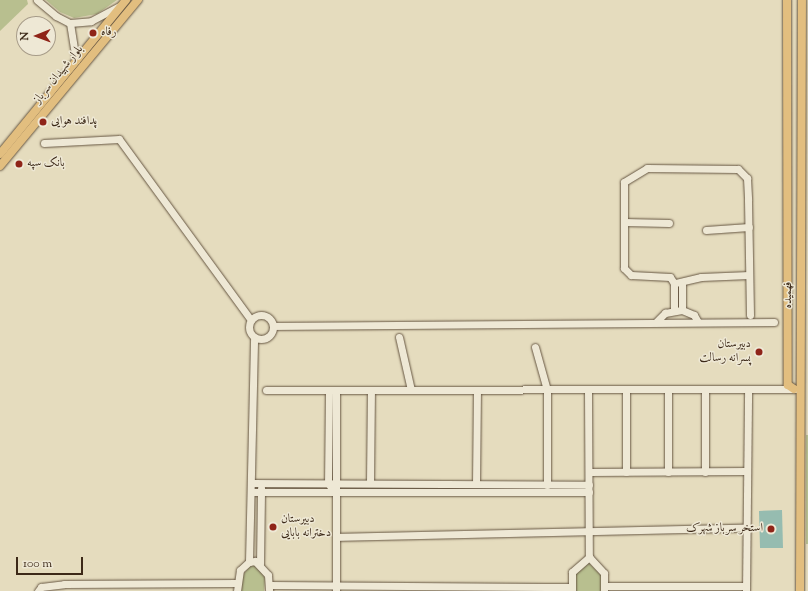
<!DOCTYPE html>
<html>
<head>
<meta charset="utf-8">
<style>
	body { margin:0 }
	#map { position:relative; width:808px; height:591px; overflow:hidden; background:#e5dcbe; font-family:"Sorts Mill Goudy",Amiri,serif }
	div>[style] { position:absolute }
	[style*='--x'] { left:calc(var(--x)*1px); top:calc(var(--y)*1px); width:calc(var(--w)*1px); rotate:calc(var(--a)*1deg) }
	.green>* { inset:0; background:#b8bf8f }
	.water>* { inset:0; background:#96bcb0 }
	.roads { filter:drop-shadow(0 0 1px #665642) drop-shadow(0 0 1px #665642) }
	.minor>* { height:7px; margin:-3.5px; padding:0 3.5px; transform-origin:3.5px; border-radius:3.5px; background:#eee8d5 }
	.minor>.ring { margin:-3.5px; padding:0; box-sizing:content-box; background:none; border:7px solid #eee8d5; border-radius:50% }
	.major>* { height:8px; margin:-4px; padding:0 4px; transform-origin:4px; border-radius:4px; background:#e2be7f }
	.dots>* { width:11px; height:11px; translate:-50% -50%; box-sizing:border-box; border:2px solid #eee8d5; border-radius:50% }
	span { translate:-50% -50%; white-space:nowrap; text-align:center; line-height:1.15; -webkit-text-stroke:3px #eee8d5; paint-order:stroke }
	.poi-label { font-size:12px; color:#3c2918 }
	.left { translate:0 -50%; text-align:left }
	.right { translate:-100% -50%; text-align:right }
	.street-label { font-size:12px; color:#3c2918 }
	.north { position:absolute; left:16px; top:16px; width:40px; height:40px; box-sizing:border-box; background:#eee8d5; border:1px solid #a79c89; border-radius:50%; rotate:269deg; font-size:11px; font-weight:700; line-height:16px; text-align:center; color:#3c2918 }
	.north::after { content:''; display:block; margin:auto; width:14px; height:18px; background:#8f2418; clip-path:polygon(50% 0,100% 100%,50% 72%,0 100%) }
	.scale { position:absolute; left:16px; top:557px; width:67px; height:18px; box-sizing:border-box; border:2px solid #3c2918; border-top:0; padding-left:5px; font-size:12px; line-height:14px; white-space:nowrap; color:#3c2918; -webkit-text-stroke:3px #eee8d5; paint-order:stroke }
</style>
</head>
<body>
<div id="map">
	<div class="green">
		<div style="clip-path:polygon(0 0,27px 0,28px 4px,0 31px)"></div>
		<div style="clip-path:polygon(46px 0,117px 0,97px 14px,74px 18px,60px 12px)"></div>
		<div style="clip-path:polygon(806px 435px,808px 435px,808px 544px,806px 544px)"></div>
		<div style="clip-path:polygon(589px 563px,601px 575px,601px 591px,575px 591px,575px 573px)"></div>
		<div style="clip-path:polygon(250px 566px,256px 566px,262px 571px,265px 579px,264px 591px,241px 591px,243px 575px)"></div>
	</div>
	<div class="water">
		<div style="clip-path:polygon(782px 510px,783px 548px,760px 548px,759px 511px)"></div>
	</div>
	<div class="roads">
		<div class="minor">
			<div style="--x:37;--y:0;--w:25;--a:40"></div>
			<div style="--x:56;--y:16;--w:16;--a:27"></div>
			<div style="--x:70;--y:23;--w:21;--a:-5"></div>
			<div style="--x:91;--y:21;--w:32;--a:-28"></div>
			<div style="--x:70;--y:23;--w:38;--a:81"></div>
			<div style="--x:44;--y:143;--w:75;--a:-3.1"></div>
			<div style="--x:119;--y:139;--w:224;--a:53.9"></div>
			<div style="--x:624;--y:222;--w:45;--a:1.3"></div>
			<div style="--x:706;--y:230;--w:43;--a:-4"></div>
			<div style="--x:749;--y:275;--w:48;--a:177.6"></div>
			<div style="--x:701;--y:277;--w:28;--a:167"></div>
			<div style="--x:674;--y:283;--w:7;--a:-124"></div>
			<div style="--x:670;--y:277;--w:39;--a:-177"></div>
			<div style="--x:631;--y:275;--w:10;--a:-135"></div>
			<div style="--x:624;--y:268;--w:86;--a:-90"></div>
			<div style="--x:624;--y:182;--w:27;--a:-31"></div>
			<div style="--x:647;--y:168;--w:91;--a:0.6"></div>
			<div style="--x:738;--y:169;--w:13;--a:45"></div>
			<div style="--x:747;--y:178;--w:22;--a:87"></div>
			<div style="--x:748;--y:200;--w:115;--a:89"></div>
			<div style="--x:682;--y:310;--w:27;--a:-90"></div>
			<div style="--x:674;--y:311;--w:28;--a:-90"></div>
			<div class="ring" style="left:249px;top:315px;width:17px;height:17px"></div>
			<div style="--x:656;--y:322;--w:13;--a:-45"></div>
			<div style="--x:665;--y:313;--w:17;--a:-10"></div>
			<div style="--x:682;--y:310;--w:13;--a:23"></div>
			<div style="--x:694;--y:315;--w:8;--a:60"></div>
			<div style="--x:273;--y:326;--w:501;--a:-0.46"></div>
			<div style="--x:399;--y:337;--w:54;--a:77.2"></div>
			<div style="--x:535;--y:347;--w:45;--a:74.4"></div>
			<div style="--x:547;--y:390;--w:95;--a:90"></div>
			<div style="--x:705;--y:389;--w:83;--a:90"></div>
			<div style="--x:266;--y:390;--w:529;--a:-0.11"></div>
			<div style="--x:588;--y:390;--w:167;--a:89.7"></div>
			<div style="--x:589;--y:557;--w:22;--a:47"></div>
			<div style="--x:604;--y:573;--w:18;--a:90"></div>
			<div style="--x:329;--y:391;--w:92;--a:90.6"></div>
			<div style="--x:328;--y:483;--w:4;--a:56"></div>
			<div style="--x:589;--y:472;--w:158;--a:-0.4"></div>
			<div style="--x:626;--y:472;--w:83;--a:-90"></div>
			<div style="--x:668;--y:472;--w:83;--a:-90"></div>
			<div style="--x:252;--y:483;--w:337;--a:0.3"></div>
			<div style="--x:370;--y:483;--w:93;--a:-89.4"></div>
			<div style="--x:476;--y:484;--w:94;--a:-89.4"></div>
			<div style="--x:252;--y:492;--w:337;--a:0"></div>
			<div style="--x:336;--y:537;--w:411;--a:-1.3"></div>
			<div style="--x:249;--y:562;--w:224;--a:-88.7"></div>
			<div style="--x:260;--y:564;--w:76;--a:-89.2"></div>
			<div style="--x:269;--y:585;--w:303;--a:0.4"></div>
			<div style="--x:604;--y:586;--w:142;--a:0"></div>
			<div style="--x:38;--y:591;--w:5;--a:-53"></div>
			<div style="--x:41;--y:587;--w:23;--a:-7"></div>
			<div style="--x:64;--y:584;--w:173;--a:-0.3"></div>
			<div style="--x:237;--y:591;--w:21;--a:-82"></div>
			<div style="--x:240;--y:570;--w:12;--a:-42"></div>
			<div style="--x:249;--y:562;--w:6;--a:-9"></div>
			<div style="--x:255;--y:561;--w:19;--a:47"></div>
			<div style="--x:268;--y:575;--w:16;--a:86"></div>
			<div style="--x:336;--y:591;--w:200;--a:-90"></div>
			<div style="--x:572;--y:591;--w:19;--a:-90"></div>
			<div style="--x:572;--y:572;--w:23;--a:-41"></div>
			<div style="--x:746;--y:591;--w:202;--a:-89.4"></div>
		</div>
		<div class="major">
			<div style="--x:787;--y:0;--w:385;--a:89.9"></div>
			<div style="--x:788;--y:385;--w:7;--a:34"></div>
			<div style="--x:0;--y:154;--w:199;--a:-50.7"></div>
			<div style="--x:0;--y:166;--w:216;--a:-50.3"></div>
			<div style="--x:800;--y:591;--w:591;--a:-89.81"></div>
		</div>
	</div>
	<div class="dots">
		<div style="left:93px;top:33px;background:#8f2418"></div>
		<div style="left:43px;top:122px;background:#8f2418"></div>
		<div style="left:19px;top:164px;background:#8f2418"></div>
		<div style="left:759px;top:352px;background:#8f2418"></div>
		<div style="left:273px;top:527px;background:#8f2418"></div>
		<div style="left:771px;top:529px;background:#8f2418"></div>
	</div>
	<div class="poi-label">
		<span class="left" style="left:101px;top:33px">رفاه</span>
		<span class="left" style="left:51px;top:122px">پدافند هوایی</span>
		<span class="left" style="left:27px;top:164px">بانک سپه</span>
		<span class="right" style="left:751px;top:352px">دبیرستان<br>پسرانه رسالت</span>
		<span class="left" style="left:281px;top:527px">دبیرستان<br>دخترانه بابایی</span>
		<span class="right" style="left:763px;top:529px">استخر سرباز شهرک</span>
	</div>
	<div class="street-label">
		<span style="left:59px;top:75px;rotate:-51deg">بلوار شهیدان سرباز</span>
		<span style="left:789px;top:295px;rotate:-90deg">فهمیده</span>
	</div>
	<div class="north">N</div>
	<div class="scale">100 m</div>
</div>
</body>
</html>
